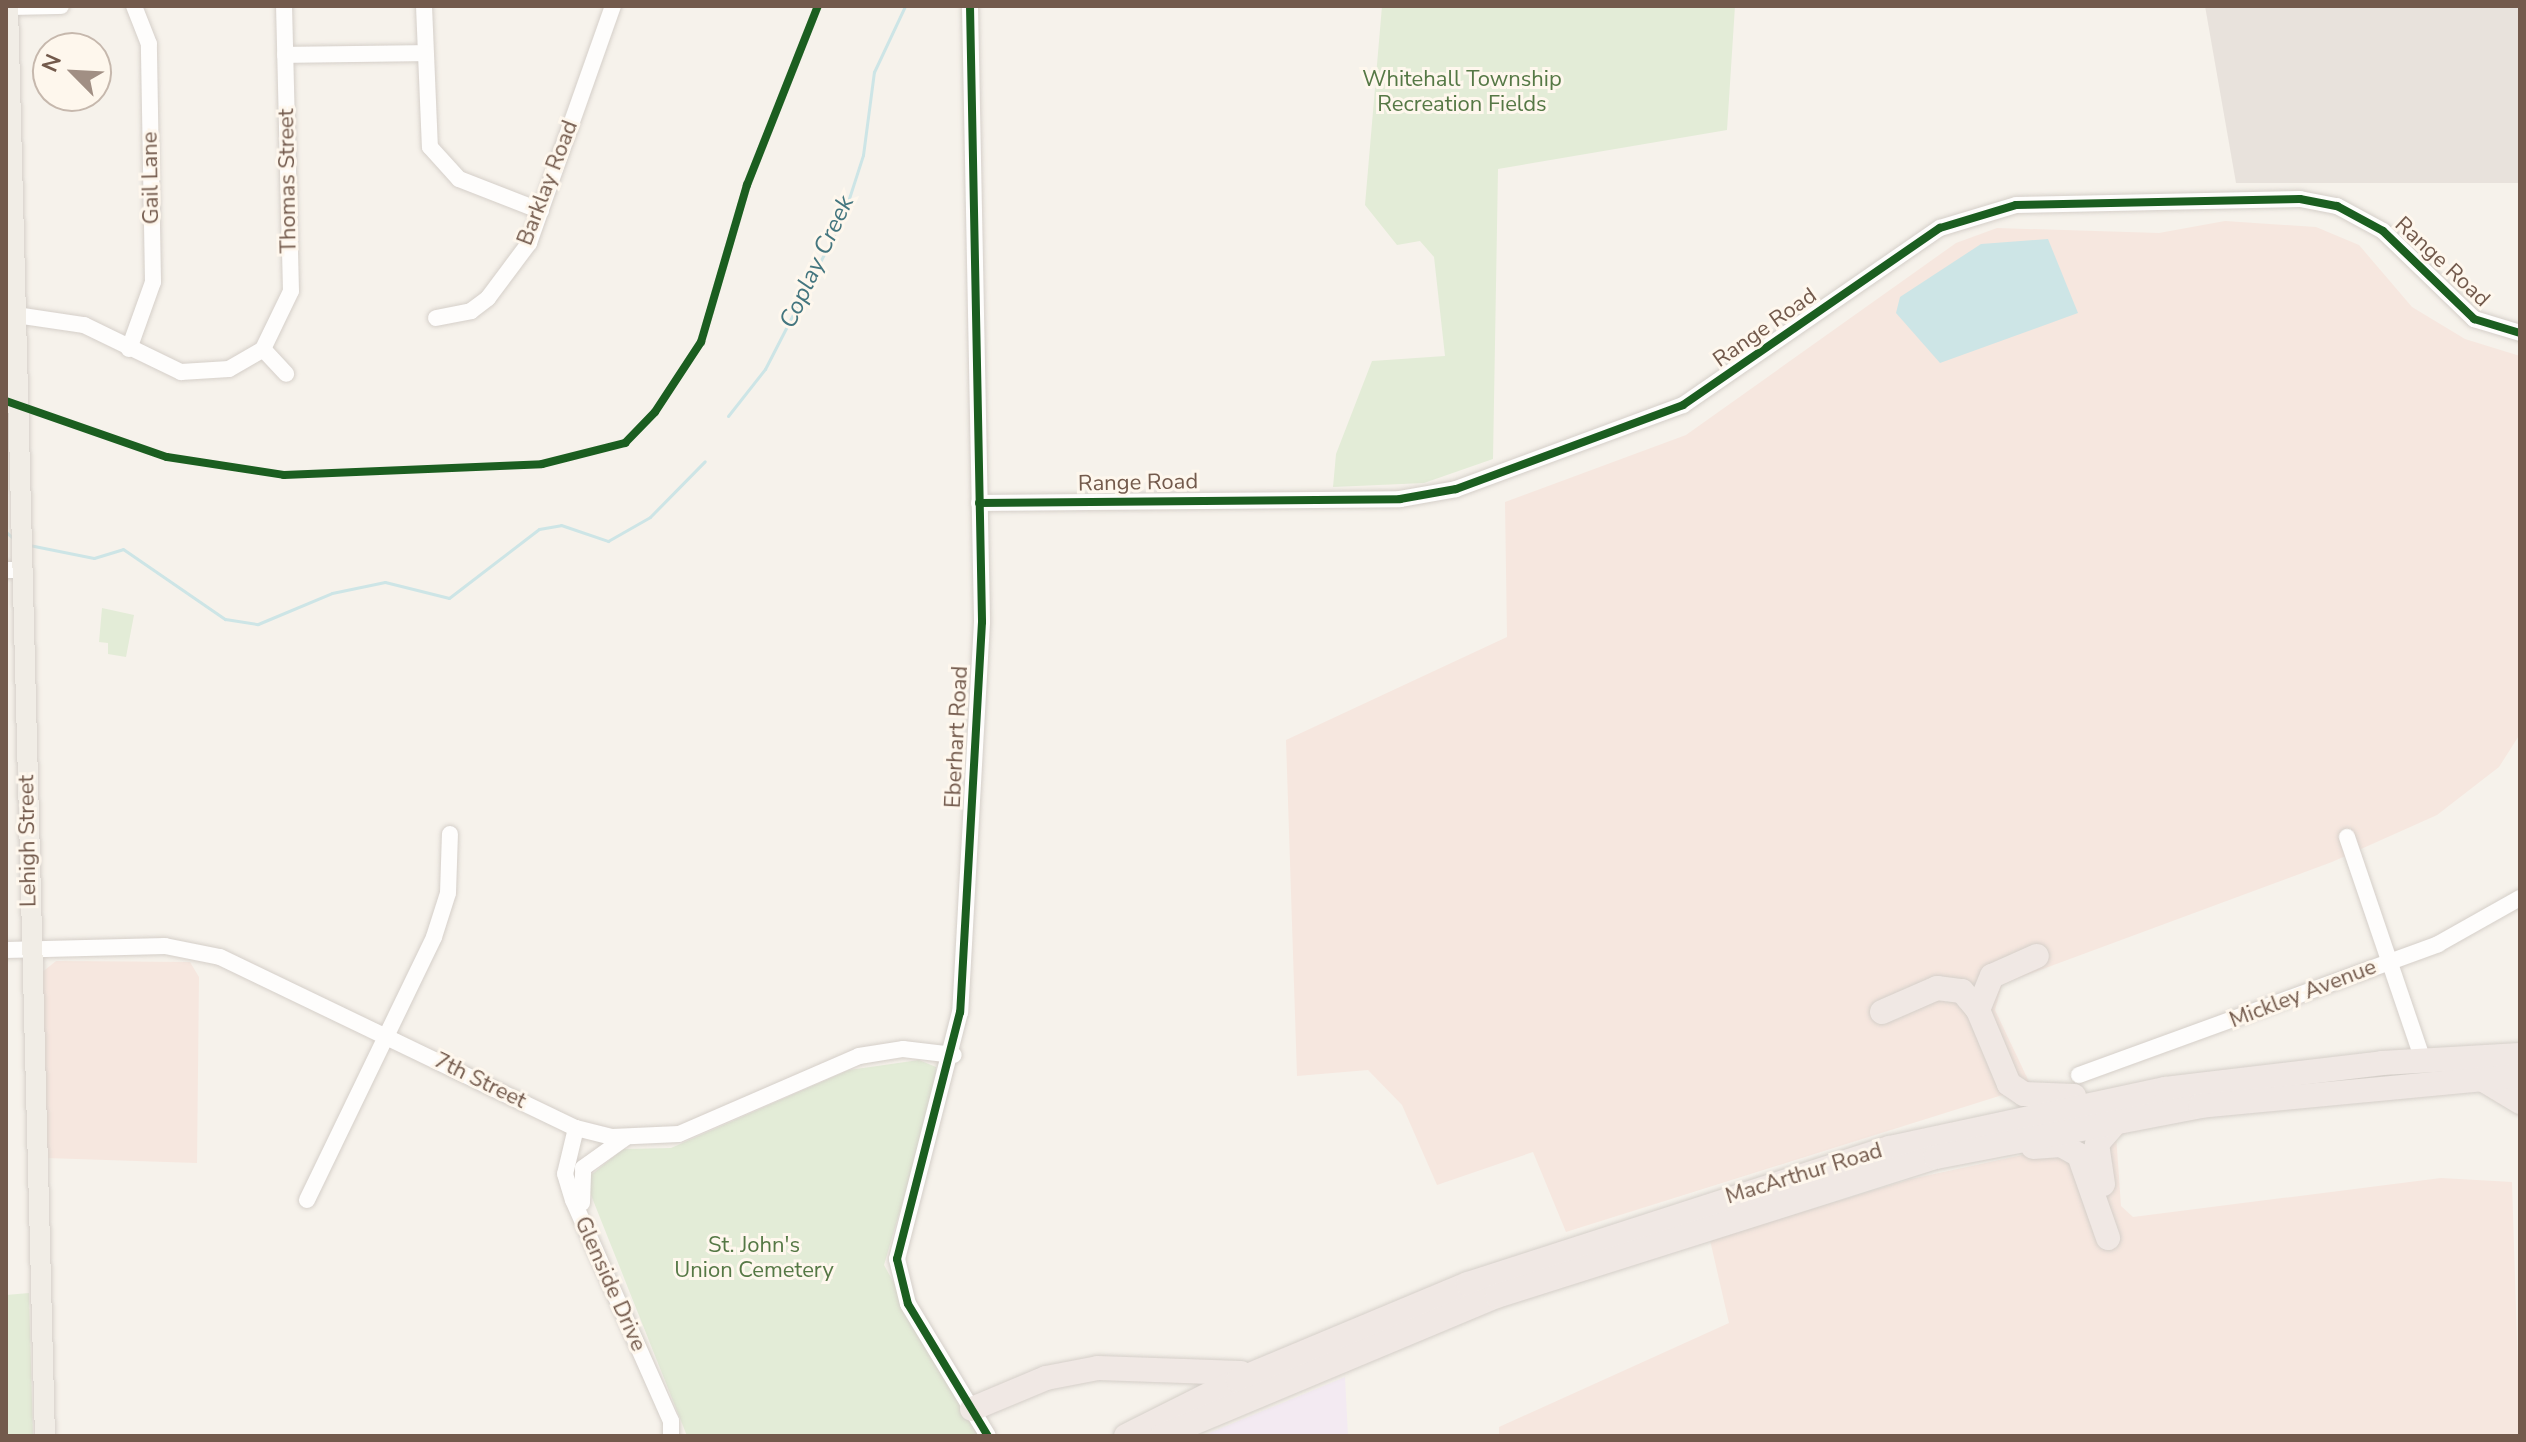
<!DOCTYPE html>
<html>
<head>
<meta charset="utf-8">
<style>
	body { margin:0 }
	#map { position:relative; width:2526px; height:1442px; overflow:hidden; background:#f6f2eb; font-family:"Nunito Sans",sans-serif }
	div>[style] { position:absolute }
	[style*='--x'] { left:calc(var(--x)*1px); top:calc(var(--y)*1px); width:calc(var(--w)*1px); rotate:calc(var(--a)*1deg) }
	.commercial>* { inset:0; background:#f6e7df }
	.industrial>* { inset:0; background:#e8e2dc }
	.education>* { inset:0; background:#f3eaf2 }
	.green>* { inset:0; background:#e3ecd7 }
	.water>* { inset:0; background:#cde5e6 }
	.stream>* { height:3px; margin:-1.5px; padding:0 1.5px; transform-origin:1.5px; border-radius:1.5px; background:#cde5e6 }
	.roads { filter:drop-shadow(0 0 2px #d5cfc9) drop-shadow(0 0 2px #d5cfc9) }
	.minor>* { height:16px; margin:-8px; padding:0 8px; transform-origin:8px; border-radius:8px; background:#fefdfc }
	.major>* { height:20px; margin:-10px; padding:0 10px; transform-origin:10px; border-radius:10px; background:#f1ede6 }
	.highway>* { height:24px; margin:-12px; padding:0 12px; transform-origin:12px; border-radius:12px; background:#f0e8e4 }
	.cycleway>* { height:8px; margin:-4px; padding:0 4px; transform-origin:4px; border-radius:4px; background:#1b5e20 }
	span { translate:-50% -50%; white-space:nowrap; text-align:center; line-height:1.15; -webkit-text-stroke:6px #fef7ed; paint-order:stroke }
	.park-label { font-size:22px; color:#557845 }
	.street-label { font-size:22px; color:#735a4c }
	.water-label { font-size:24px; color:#44767f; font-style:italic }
	.frame { position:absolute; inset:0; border:8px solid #735a4c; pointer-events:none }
	.north { position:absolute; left:32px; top:32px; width:80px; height:80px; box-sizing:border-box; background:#fef7ed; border:2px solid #c6b8ad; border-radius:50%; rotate:294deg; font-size:22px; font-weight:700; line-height:32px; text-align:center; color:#735a4c }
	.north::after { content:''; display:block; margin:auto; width:28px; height:36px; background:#a18f84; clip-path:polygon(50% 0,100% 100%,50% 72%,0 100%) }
</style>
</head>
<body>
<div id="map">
	<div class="commercial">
		<div style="clip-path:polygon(2225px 221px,2316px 227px,2359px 245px,2412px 307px,2465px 339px,2520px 356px,2520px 734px,2499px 767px,2437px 815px,2332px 862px,2002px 984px,1995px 1010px,2031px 1086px,1566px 1232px,1533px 1152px,1437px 1185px,1402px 1105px,1368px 1070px,1297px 1076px,1286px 740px,1507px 637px,1505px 502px,1686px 435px,1956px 243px,1997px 228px,2159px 233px)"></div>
		<div style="clip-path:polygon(56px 961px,190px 962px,199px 977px,197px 1163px,46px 1158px,40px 974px)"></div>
		<div style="clip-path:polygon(2116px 1135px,2121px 1206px,2133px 1217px,2441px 1178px,2512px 1182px,2520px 1436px,1499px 1436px,1499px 1427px,1729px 1323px,1710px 1240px,1911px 1179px)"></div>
	</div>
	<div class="industrial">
		<div style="clip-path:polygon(2205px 6px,2520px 6px,2520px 183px,2236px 183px)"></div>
	</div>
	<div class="education">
		<div style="clip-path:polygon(1345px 1377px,1348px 1436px,1202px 1436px)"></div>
	</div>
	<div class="green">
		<div style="clip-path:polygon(1382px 6px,1735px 6px,1727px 130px,1498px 169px,1493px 459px,1424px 483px,1333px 487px,1336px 454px,1372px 361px,1445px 356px,1434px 257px,1420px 241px,1397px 245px,1365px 205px)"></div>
		<div style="clip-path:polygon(102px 608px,134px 615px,126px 657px,108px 654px,108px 643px,99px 642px)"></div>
		<div style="clip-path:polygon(919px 1060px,936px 1067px,937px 1085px,884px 1265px,979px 1436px,687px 1436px,585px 1180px,623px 1149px,671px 1148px,849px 1070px)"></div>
		<div style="clip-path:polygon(29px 1293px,33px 1436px,6px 1436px,6px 1295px)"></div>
	</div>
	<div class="water">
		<div style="clip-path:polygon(2048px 239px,2078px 313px,1940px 363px,1896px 313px,1900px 297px,1981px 244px)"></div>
	</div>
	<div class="stream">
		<div style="--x:728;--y:416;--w:60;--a:-51.8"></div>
		<div style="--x:765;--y:369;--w:171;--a:-62.8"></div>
		<div style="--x:843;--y:217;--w:65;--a:-72.1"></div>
		<div style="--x:863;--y:155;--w:84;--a:-82.5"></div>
		<div style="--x:874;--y:72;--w:73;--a:-64.8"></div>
		<div style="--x:6;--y:532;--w:11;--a:41"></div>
		<div style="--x:29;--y:545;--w:66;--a:11.3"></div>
		<div style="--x:94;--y:558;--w:30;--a:-17"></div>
		<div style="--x:123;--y:549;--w:124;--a:34.5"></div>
		<div style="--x:225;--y:619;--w:33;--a:9"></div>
		<div style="--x:258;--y:624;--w:80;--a:-22.7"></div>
		<div style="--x:332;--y:593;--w:54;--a:-11.7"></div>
		<div style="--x:385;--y:582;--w:66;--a:14"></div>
		<div style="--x:449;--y:598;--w:113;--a:-37.5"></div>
		<div style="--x:539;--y:529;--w:22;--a:-10"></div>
		<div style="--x:561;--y:525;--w:50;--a:18.8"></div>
		<div style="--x:608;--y:541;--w:48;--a:-29.7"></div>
		<div style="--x:650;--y:517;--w:78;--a:-45.5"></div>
	</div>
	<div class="roads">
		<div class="minor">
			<div style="--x:424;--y:6;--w:141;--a:87.6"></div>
			<div style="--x:430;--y:147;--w:43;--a:47.8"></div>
			<div style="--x:459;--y:179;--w:88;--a:21.3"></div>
			<div style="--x:970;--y:6;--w:616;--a:88.88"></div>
			<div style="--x:982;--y:622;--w:391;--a:93.2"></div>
			<div style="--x:960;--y:1012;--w:255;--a:104.3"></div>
			<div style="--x:897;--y:1259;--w:46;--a:76.3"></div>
			<div style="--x:908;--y:1304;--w:154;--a:58.8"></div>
			<div style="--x:8;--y:7;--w:53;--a:-1.1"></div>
			<div style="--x:285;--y:55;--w:140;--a:-0.8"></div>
			<div style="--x:16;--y:315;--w:69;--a:8.4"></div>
			<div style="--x:84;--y:325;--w:108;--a:25.9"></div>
			<div style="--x:181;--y:372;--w:48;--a:-3.6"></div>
			<div style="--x:229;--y:369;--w:39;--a:-30"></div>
			<div style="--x:263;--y:349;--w:64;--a:-64.2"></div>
			<div style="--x:291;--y:291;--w:285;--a:-91.4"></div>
			<div style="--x:436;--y:318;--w:36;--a:-11"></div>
			<div style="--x:471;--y:311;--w:21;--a:-37"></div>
			<div style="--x:488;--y:298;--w:69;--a:-53.3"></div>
			<div style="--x:529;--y:243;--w:251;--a:-70.5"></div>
			<div style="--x:129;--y:349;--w:71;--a:-70.3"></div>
			<div style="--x:153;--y:282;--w:238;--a:-91"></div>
			<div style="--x:149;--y:44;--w:41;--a:-111.5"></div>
			<div style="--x:263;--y:349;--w:34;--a:47"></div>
			<div style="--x:979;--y:503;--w:421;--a:-0.5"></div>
			<div style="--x:1400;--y:499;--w:57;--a:-10.1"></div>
			<div style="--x:1456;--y:489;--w:242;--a:-20.3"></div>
			<div style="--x:1683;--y:405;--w:312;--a:-34.6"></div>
			<div style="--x:1940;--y:228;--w:79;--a:-16.8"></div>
			<div style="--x:2016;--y:205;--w:284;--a:-1.2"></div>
			<div style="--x:2300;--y:199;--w:38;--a:11"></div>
			<div style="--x:2337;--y:206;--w:52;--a:28.5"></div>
			<div style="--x:2383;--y:231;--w:127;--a:44"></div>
			<div style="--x:2474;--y:319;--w:48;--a:16.9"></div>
			<div style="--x:6;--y:570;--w:15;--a:0"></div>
			<div style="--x:2347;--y:837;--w:236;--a:71.2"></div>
			<div style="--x:6;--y:950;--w:159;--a:-1.4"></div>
			<div style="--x:165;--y:946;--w:56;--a:11.3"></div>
			<div style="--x:220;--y:957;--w:395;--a:25.7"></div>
			<div style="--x:576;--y:1128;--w:37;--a:14"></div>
			<div style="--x:612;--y:1137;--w:67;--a:-2.6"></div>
			<div style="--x:679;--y:1134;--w:196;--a:-23.4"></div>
			<div style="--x:859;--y:1056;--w:45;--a:-9"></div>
			<div style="--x:903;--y:1049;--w:51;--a:6.7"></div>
			<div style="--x:2079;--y:1075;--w:382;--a:-20"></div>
			<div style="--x:2438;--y:944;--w:94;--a:-29.3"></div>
			<div style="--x:576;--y:1128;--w:47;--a:103.4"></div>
			<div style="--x:565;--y:1174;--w:27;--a:73"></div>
			<div style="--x:573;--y:1200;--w:242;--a:66.1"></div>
			<div style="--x:671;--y:1421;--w:15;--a:90"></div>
			<div style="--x:307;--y:1200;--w:292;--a:-64.2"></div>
			<div style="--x:434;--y:937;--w:46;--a:-72.3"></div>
			<div style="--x:448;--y:893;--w:59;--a:-88.1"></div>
			<div style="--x:582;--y:1203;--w:35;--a:-88"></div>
			<div style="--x:583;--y:1168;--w:52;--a:-35.5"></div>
		</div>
		<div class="major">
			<div style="--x:8;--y:6;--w:1430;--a:88.52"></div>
		</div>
		<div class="highway">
			<div style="--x:1978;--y:1010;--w:37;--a:-68"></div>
			<div style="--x:1992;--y:976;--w:49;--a:-24"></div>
			<div style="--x:1882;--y:1012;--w:60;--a:-23.6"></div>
			<div style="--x:1937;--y:988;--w:25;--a:7"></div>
			<div style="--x:1962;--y:991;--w:25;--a:50"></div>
			<div style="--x:1978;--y:1010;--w:80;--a:67.3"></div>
			<div style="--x:2009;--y:1084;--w:18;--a:34"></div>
			<div style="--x:2024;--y:1094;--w:50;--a:2.3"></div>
			<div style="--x:2485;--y:1081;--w:41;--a:31"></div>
			<div style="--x:2033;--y:1147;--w:28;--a:-4"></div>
			<div style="--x:2061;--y:1145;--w:21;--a:29"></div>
			<div style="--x:2079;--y:1155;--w:88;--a:70.7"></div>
			<div style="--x:2103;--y:1184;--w:40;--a:-98.5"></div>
			<div style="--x:2097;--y:1144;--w:33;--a:-49"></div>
			<div style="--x:972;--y:1409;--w:80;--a:-22.7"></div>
			<div style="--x:1046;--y:1378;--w:53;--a:-10.9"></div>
			<div style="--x:1098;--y:1368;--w:143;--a:2"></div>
			<div style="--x:1126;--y:1436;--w:125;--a:-26.6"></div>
			<div style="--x:1238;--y:1380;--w:249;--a:-22.7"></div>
			<div style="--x:1468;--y:1284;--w:443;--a:-17.9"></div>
			<div style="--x:1890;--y:1148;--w:281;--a:-12.1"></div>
			<div style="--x:2165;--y:1089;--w:219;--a:-6.8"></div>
			<div style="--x:2382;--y:1063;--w:138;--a:-3.3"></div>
			<div style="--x:1162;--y:1436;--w:363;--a:-22.7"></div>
			<div style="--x:1497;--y:1296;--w:460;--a:-17.6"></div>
			<div style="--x:1936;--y:1157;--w:269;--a:-10.9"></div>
			<div style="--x:2200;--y:1106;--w:321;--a:-5.4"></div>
		</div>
	</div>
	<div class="cycleway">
		<div style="--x:970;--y:6;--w:616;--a:88.88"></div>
		<div style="--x:982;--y:622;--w:391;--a:93.2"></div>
		<div style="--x:960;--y:1012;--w:255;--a:104.3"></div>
		<div style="--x:897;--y:1259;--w:46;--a:76.3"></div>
		<div style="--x:908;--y:1304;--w:154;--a:58.8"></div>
		<div style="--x:6;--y:401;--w:170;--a:19.2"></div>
		<div style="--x:167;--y:457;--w:118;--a:8.7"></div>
		<div style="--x:284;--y:475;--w:258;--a:-2.4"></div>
		<div style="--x:542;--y:464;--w:86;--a:-14.2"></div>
		<div style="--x:625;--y:443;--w:43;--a:-45.9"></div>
		<div style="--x:655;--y:412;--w:84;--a:-56.7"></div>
		<div style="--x:701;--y:342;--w:164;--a:-73.7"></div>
		<div style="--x:747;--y:185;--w:193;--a:-68.4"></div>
		<div style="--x:979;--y:503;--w:421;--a:-0.5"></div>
		<div style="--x:1400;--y:499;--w:57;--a:-10.1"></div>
		<div style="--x:1456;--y:489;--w:242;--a:-20.3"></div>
		<div style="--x:1683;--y:405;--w:312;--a:-34.6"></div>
		<div style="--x:1940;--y:228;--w:79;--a:-16.8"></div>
		<div style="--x:2016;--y:205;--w:284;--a:-1.2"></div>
		<div style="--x:2300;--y:199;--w:38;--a:11"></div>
		<div style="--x:2337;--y:206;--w:52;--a:28.5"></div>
		<div style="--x:2383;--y:231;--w:127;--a:44"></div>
		<div style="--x:2474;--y:319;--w:48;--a:16.9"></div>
	</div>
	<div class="park-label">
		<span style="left:1462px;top:92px">Whitehall Township<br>Recreation Fields</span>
		<span style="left:754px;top:1258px">St. John's<br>Union Cemetery</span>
	</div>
	<div class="street-label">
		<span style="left:151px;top:178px;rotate:-91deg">Gail Lane</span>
		<span style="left:288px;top:181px;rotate:-91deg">Thomas Street</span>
		<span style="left:548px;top:183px;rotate:-69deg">Barklay Road</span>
		<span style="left:2442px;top:262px;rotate:43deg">Range Road</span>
		<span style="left:1765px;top:328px;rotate:-35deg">Range Road</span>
		<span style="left:1138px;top:483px;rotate:-1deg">Range Road</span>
		<span style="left:957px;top:737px;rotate:-87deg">Eberhart Road</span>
		<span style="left:28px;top:841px;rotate:-91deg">Lehigh Street</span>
		<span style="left:2303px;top:994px;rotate:-21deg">Mickley Avenue</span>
		<span style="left:480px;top:1081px;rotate:26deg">7th Street</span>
		<span style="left:1804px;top:1174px;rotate:-17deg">MacArthur Road</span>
		<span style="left:610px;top:1284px;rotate:66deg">Glenside Drive</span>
	</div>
	<div class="water-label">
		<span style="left:817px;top:262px;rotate:-65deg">Coplay Creek</span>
	</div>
	<div class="frame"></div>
	<div class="north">N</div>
</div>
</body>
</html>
